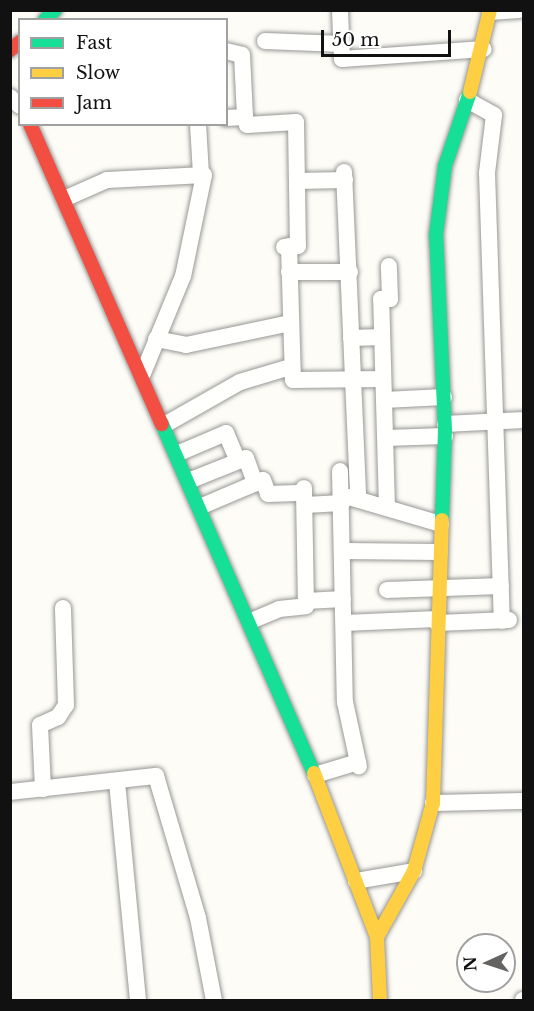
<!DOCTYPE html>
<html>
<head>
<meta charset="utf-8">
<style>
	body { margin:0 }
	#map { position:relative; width:534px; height:1011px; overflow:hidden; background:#fdfcf7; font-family:"Libre Baskerville",serif }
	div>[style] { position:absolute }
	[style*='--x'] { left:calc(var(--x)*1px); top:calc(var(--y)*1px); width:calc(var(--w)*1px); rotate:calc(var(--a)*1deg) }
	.roads { filter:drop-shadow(0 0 2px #979795) drop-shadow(0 0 2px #979795) }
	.street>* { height:16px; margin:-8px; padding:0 8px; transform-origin:8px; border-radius:8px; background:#fffffe }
	.fast>* { height:14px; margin:-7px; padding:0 7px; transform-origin:7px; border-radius:7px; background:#16e098 }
	.slow>* { height:14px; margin:-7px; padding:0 7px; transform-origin:7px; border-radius:7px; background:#ffcf43 }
	.jam>* { height:14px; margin:-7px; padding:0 7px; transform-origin:7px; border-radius:7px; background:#f24e42 }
	span { translate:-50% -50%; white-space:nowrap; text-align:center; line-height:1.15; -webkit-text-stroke:6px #fff; paint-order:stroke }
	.frame { position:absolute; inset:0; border:12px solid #111; pointer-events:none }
	.legend { position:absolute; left:18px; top:18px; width:210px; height:108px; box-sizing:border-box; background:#fff; border:2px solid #a0a0a0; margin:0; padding:8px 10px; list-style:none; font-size:18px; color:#111 }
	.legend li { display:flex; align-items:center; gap:12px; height:30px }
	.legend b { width:30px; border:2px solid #a0a0a0 }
	.north { position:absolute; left:456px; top:933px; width:60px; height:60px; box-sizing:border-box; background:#fff; border:2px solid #a0a0a0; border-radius:50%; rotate:267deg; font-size:16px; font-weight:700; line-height:24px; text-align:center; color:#111 }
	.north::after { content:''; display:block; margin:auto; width:21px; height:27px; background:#646362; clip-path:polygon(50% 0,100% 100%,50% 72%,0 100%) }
	.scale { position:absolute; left:321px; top:30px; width:130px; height:27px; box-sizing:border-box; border:3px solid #111; border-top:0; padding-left:8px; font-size:18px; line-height:21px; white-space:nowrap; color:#111; -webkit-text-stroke:4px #fff; paint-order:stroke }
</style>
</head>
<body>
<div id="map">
	<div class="roads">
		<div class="street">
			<div style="--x:340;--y:10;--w:49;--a:87.7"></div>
			<div style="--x:342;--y:59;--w:142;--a:-4"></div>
			<div style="--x:490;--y:12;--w:29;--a:-4"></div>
			<div style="--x:265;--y:41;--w:77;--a:2.2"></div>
			<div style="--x:226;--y:51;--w:16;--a:14"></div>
			<div style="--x:242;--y:55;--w:62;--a:87.2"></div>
			<div style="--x:10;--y:97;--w:13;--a:42"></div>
			<div style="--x:467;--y:100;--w:31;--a:29"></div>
			<div style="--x:494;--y:115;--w:58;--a:96.9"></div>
			<div style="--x:487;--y:173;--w:448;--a:88.1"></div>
			<div style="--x:226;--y:118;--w:19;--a:-3"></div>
			<div style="--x:245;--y:117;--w:8;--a:76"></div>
			<div style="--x:247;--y:125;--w:49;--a:-3.5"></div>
			<div style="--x:296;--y:122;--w:124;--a:89.1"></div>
			<div style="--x:298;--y:246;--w:14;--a:176"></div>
			<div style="--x:198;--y:124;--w:51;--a:86.6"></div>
			<div style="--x:344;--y:172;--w:325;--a:87.5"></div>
			<div style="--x:297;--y:181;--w:48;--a:-1.2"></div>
			<div style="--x:64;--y:199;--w:47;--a:-23.8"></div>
			<div style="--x:107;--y:180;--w:97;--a:-3"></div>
			<div style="--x:204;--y:175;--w:103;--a:101.7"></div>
			<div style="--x:183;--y:276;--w:105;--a:112.4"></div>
			<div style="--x:289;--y:246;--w:134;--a:88.3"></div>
			<div style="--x:293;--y:380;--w:90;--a:-0.6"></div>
			<div style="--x:289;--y:272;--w:61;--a:0"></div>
			<div style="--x:351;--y:338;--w:31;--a:-2"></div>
			<div style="--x:156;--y:339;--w:31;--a:11"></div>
			<div style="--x:186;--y:345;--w:106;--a:-11.9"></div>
			<div style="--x:384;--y:400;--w:60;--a:-2.9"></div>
			<div style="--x:166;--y:424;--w:85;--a:-29.6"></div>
			<div style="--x:240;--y:382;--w:52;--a:-16.7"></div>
			<div style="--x:445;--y:424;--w:79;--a:-2.9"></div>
			<div style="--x:386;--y:438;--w:59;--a:-1.9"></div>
			<div style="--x:179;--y:453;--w:51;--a:-23.1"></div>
			<div style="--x:226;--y:433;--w:30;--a:67"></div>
			<div style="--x:340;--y:471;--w:231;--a:88.8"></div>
			<div style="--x:345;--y:702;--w:66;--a:77.8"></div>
			<div style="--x:191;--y:480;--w:59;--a:-21.8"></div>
			<div style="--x:246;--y:458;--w:27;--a:70"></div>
			<div style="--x:349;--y:497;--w:96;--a:16.4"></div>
			<div style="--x:305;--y:505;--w:37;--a:-3"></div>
			<div style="--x:202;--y:506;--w:66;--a:-23.1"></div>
			<div style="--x:263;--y:480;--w:15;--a:70"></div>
			<div style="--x:268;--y:494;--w:36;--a:-2"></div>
			<div style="--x:387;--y:508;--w:209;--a:-91.6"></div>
			<div style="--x:381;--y:299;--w:9;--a:0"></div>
			<div style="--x:390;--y:299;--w:33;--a:-92"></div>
			<div style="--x:343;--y:551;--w:97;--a:0.6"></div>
			<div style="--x:387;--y:590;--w:114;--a:-2"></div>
			<div style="--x:306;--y:601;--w:37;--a:-3"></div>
			<div style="--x:251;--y:621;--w:30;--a:-23"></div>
			<div style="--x:279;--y:609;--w:27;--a:-6"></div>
			<div style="--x:306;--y:606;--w:118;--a:-91"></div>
			<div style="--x:344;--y:623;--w:93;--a:-2.5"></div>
			<div style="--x:437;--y:623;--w:72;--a:-2.4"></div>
			<div style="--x:315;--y:775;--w:45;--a:-16.8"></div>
			<div style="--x:117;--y:782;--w:219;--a:84.5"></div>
			<div style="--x:43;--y:789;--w:64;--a:-92.7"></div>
			<div style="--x:40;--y:725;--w:20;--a:-24"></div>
			<div style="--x:58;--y:717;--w:14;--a:-56"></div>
			<div style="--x:66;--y:705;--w:97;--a:-91.8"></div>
			<div style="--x:10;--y:792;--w:147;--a:-6.3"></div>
			<div style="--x:156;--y:776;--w:148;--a:73.5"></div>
			<div style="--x:198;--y:918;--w:84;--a:79"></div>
			<div style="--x:433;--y:803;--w:91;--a:-1.3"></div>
			<div style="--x:356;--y:881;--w:59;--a:-9.8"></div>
			<div style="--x:523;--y:1000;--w:1;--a:0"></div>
		</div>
		<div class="fast">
			<div style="--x:45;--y:20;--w:14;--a:-45"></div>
			<div style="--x:162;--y:424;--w:381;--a:66.5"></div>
			<div style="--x:442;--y:520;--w:90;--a:-88.1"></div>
			<div style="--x:445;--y:430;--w:195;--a:-92.6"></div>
			<div style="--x:436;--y:235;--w:70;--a:-82.6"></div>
			<div style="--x:445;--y:166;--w:78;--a:-71.3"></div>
		</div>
		<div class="slow">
			<div style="--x:470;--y:92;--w:84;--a:-76.3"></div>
			<div style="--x:314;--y:773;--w:176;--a:69"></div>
			<div style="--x:377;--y:937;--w:63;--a:87.3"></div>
			<div style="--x:377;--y:937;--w:76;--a:-60.7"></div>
			<div style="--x:414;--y:871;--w:71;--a:-74.4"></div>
			<div style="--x:433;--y:803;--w:283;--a:-88.2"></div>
		</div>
		<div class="jam">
			<div style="--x:10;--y:50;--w:13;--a:-39"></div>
			<div style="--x:30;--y:124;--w:328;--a:66.3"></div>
		</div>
	</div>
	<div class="frame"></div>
	<ul class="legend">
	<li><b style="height:8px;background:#16e098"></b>Fast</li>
	<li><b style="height:8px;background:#ffcf43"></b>Slow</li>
	<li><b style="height:8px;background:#f24e42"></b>Jam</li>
	</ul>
	<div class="north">N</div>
	<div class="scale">50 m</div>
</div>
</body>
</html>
